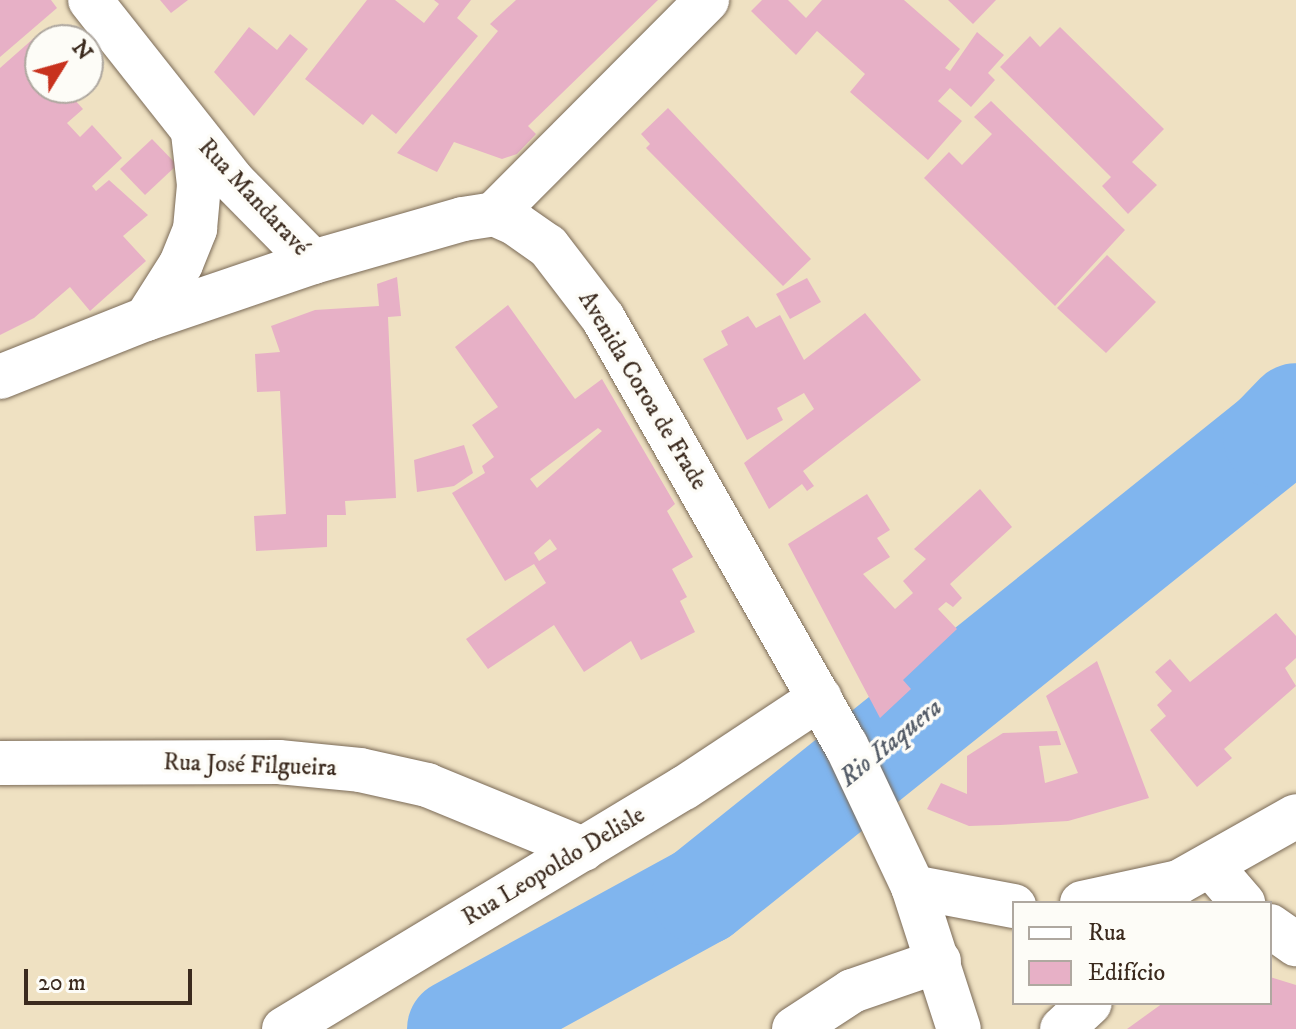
<!DOCTYPE html>
<html>
<head>
<meta charset="utf-8">
<style>
	body { margin:0 }
	#map { position:relative; width:1296px; height:1029px; overflow:hidden; background:#efe1c2; font-family:"IM FELL DW Pica",serif }
	div>[style] { position:absolute }
	[style*='--x'] { left:calc(var(--x)*1px); top:calc(var(--y)*1px); width:calc(var(--w)*1px); rotate:calc(var(--a)*1deg) }
	.river>* { height:100px; margin:-50px; padding:0 50px; transform-origin:50px; border-radius:50px; background:#80b5ee }
	.building>* { inset:0; background:#e7b0c6 }
	.roads { filter:drop-shadow(0 0 2px #7a6a57) drop-shadow(0 0 2px #7a6a57) }
	.minor>* { height:44px; margin:-22px; padding:0 22px; transform-origin:22px; border-radius:22px; background:#fff }
	span { translate:-50% -50%; white-space:nowrap; text-align:center; line-height:1.15; -webkit-text-stroke:7px #fdfcf7; paint-order:stroke }
	.street-label { font-size:24px; color:#3b2a1e }
	.water-label { font-size:26px; color:#535b67; font-style:italic }
	.legend { position:absolute; left:1012px; top:901px; width:260px; height:104px; box-sizing:border-box; background:#fdfcf7; border:2px solid #afa8a0; margin:0; padding:10px 14px; list-style:none; font-size:24px; color:#3b2a1e }
	.legend li { display:flex; align-items:center; gap:16px; height:40px }
	.legend b { width:40px; border:2px solid #afa8a0 }
	.north { position:absolute; left:24px; top:24px; width:80px; height:80px; box-sizing:border-box; background:#fdfcf7; border:2px solid #afa8a0; border-radius:50%; rotate:53deg; font-size:22px; font-weight:700; line-height:32px; text-align:center; color:#3b2a1e }
	.north::after { content:''; display:block; margin:auto; width:28px; height:36px; background:#c8321e; clip-path:polygon(50% 0,100% 100%,50% 72%,0 100%) }
	.scale { position:absolute; left:24px; top:969px; width:168px; height:36px; box-sizing:border-box; border:4px solid #3b2a1e; border-top:0; padding-left:10px; font-size:24px; line-height:28px; white-space:nowrap; color:#3b2a1e; -webkit-text-stroke:6px #fdfcf7; paint-order:stroke }
</style>
</head>
<body>
<div id="map">
	<div class="river">
		<div style="--x:457;--y:1029;--w:279;--a:-28.7"></div>
		<div style="--x:702;--y:895;--w:732;--a:-38.73"></div>
		<div style="--x:1273;--y:437;--w:33;--a:-46"></div>
	</div>
	<div class="building">
		<div style="clip-path:polygon(0 0,51px 0,57px 8px,0 57px)"></div>
		<div style="clip-path:polygon(160px 0,188px 0,171px 13px)"></div>
		<div style="clip-path:polygon(367px 0,395px 0,424px 23px,439px 4px,434px 0,471px 0,457px 18px,478px 36px,396px 134px,372px 114px,363px 125px,305px 79px)"></div>
		<div style="clip-path:polygon(516px 0,658px 0,528px 126px,536px 134px,517px 154px,502px 159px,454px 142px,437px 172px,397px 153px,498px 31px,490px 24px)"></div>
		<div style="clip-path:polygon(762px 0,788px 0,806px 18px,822px 0,904px 0,960px 49px,945px 68px,950px 71px,977px 32px,1004px 55px,988px 73px,995px 80px,971px 107px,950px 88px,938px 101px,962px 121px,928px 160px,850px 92px,865px 74px,817px 31px,796px 55px,751px 11px)"></div>
		<div style="clip-path:polygon(948px 0,996px 0,973px 24px)"></div>
		<div style="clip-path:polygon(249px 27px,277px 50px,290px 34px,308px 49px,254px 116px,214px 72px)"></div>
		<div style="clip-path:polygon(1060px 27px,1164px 129px,1132px 162px,1157px 185px,1128px 214px,1102px 186px,1111px 177px,1000px 67px,1030px 36px,1040px 47px)"></div>
		<div style="clip-path:polygon(34px 38px,40px 46px,40px 88px,64px 88px,83px 109px,67px 123px,80px 137px,92px 125px,122px 158px,92px 186px,96px 191px,109px 180px,148px 215px,123px 236px,146px 261px,90px 311px,70px 287px,34px 318px,0 335px,0 68px)"></div>
		<div style="clip-path:polygon(991px 101px,1125px 230px,1055px 306px,924px 178px,949px 152px,962px 165px,992px 134px,974px 117px)"></div>
		<div style="clip-path:polygon(668px 108px,811px 259px,783px 286px,646px 148px,650px 144px,641px 134px)"></div>
		<div style="clip-path:polygon(152px 139px,177px 165px,145px 195px,120px 169px)"></div>
		<div style="clip-path:polygon(1107px 255px,1156px 302px,1106px 353px,1057px 308px)"></div>
		<div style="clip-path:polygon(397px 277px,401px 316px,388px 317px,396px 498px,345px 501px,346px 515px,327px 515px,327px 547px,256px 551px,254px 516px,286px 514px,280px 391px,257px 392px,255px 354px,280px 352px,271px 326px,315px 310px,379px 306px,377px 284px)"></div>
		<div style="clip-path:polygon(807px 278px,821px 302px,790px 319px,776px 294px)"></div>
		<div style="clip-path:polygon(evenodd,508px 305px,575px 399px,602px 379px,675px 504px,667px 511px,693px 557px,672px 569px,687px 597px,680px 601px,695px 632px,641px 660px,631px 641px,584px 672px,554px 625px,488px 669px,466px 639px,546px 583px,534px 564px,505px 581px,452px 493px,485px 473px,482px 466px,494px 457px,472px 425px,498px 407px,455px 347px,508px 305px,598px 428px,602px 431px,537px 488px,530px 479px,598px 428px,508px 305px,550px 539px,557px 549px,539px 561px,534px 553px,550px 539px)"></div>
		<div style="clip-path:polygon(865px 313px,921px 380px,803px 471px,814px 486px,807px 491px,802px 484px,769px 509px,744px 463px,814px 409px,804px 393px,777px 408px,783px 420px,747px 440px,703px 359px,728px 345px,721px 331px,748px 316px,756px 328px,780px 315px,804px 360px)"></div>
		<div style="clip-path:polygon(464px 445px,473px 473px,454px 486px,417px 492px,414px 460px)"></div>
		<div style="clip-path:polygon(980px 489px,1012px 527px,950px 584px,962px 598px,953px 607px,946px 602px,938px 609px,957px 629px,903px 680px,911px 689px,880px 718px,788px 544px,867px 494px,890px 530px,877px 538px,890px 557px,863px 574px,895px 609px,913px 593px,903px 581px,926px 559px,914px 549px)"></div>
		<div style="clip-path:polygon(1276px 613px,1296px 636px,1296px 658px,1285px 668px,1296px 686px,1224px 749px,1232px 758px,1197px 787px,1150px 730px,1166px 716px,1157px 705px,1172px 691px,1155px 672px,1170px 659px,1190px 682px)"></div>
		<div style="clip-path:polygon(1097px 661px,1149px 798px,1068px 821px,1000px 825px,969px 826px,927px 809px,941px 783px,967px 794px,967px 756px,1003px 733px,1057px 731px,1061px 745px,1039px 746px,1045px 783px,1078px 773px,1046px 696px)"></div>
		<div style="clip-path:polygon(1270px 977px,1296px 985px,1296px 1029px,1127px 1029px,1163px 1003px,1270px 1003px)"></div>
	</div>
	<div class="roads">
		<div class="minor">
			<div style="--x:90;--y:0;--w:229;--a:51.7"></div>
			<div style="--x:232;--y:180;--w:115;--a:45.4"></div>
			<div style="--x:494;--y:214;--w:302;--a:-45.1"></div>
			<div style="--x:146;--y:319;--w:65;--a:-57.5"></div>
			<div style="--x:181;--y:264;--w:38;--a:-68"></div>
			<div style="--x:195;--y:229;--w:44;--a:-84.8"></div>
			<div style="--x:199;--y:185;--w:52;--a:-96.6"></div>
			<div style="--x:0;--y:377;--w:157;--a:-21.7"></div>
			<div style="--x:146;--y:319;--w:176;--a:-18.8"></div>
			<div style="--x:313;--y:262;--w:156;--a:-16"></div>
			<div style="--x:463;--y:219;--w:31;--a:-9"></div>
			<div style="--x:494;--y:214;--w:24;--a:24"></div>
			<div style="--x:516;--y:224;--w:39;--a:35"></div>
			<div style="--x:548;--y:246;--w:91;--a:52.6"></div>
			<div style="--x:603;--y:318;--w:491;--a:60.4"></div>
			<div style="--x:846;--y:745;--w:157;--a:64.7"></div>
			<div style="--x:913;--y:887;--w:149;--a:72.1"></div>
			<div style="--x:0;--y:763;--w:279;--a:-0.2"></div>
			<div style="--x:279;--y:762;--w:81;--a:5.6"></div>
			<div style="--x:360;--y:770;--w:69;--a:12.6"></div>
			<div style="--x:427;--y:785;--w:169;--a:22.3"></div>
			<div style="--x:1212;--y:867;--w:48;--a:49.3"></div>
			<div style="--x:913;--y:887;--w:103;--a:10.7"></div>
			<div style="--x:1082;--y:903;--w:99;--a:-12.2"></div>
			<div style="--x:1179;--y:882;--w:134;--a:-29.4"></div>
			<div style="--x:1270;--y:926;--w:32;--a:35"></div>
			<div style="--x:284;--y:1029;--w:467;--a:-31.1"></div>
			<div style="--x:684;--y:788;--w:163;--a:-33.5"></div>
			<div style="--x:794;--y:1029;--w:69;--a:-33.2"></div>
			<div style="--x:852;--y:991;--w:92;--a:-19"></div>
			<div style="--x:1062;--y:1029;--w:38;--a:-43"></div>
		</div>
	</div>
	<div class="street-label">
		<span style="left:253px;top:198px;rotate:47deg">Rua Mandaravé</span>
		<span style="left:642px;top:391px;rotate:59deg">Avenida Coroa de Frade</span>
		<span style="left:250px;top:766px;rotate:2deg">Rua José Filgueira</span>
		<span style="left:554px;top:867px;rotate:-31deg">Rua Leopoldo Delisle</span>
	</div>
	<div class="water-label">
		<span style="left:891px;top:743px;rotate:-39deg">Rio Itaquera</span>
	</div>
	<ul class="legend">
	<li><b style="height:10px;background:#fff"></b>Rua</li>
	<li><b style="height:22px;background:#e7b0c6"></b>Edifício</li>
	</ul>
	<div class="north">N</div>
	<div class="scale">20 m</div>
</div>
</body>
</html>
